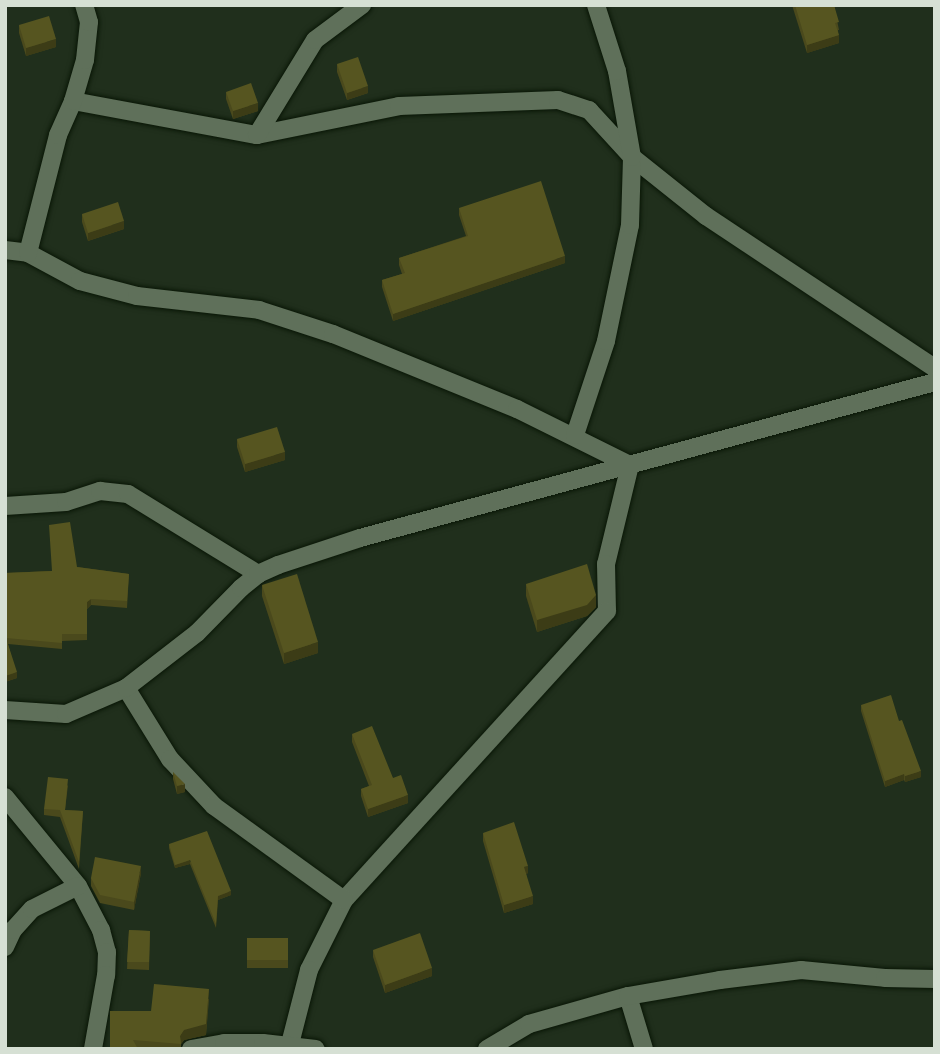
<!DOCTYPE html>
<html>
<head>
<meta charset="utf-8">
<style>
	body { margin:0 }
	#map { position:relative; width:940px; height:1054px; overflow:hidden; background:#202f1c; font-family:"Roboto Condensed",sans-serif }
	div>[style] { position:absolute }
	[style*='--x'] { left:calc(var(--x)*1px); top:calc(var(--y)*1px); width:calc(var(--w)*1px); rotate:calc(var(--a)*1deg) }
	.roads { filter:drop-shadow(0 0 2px #091606) drop-shadow(0 0 2px #091606) }
	.street>* { height:18px; margin:-9px; padding:0 9px; transform-origin:9px; border-radius:9px; background:#5f705a }
	.wall>* { inset:0; background:#4a491c }
	.shaded-wall>* { inset:0; background:#3c3c16 }
	.building>* { inset:0; background:#565520 }
	span { translate:-50% -50%; white-space:nowrap; text-align:center; line-height:1.15; -webkit-text-stroke:5px #0e150c; paint-order:stroke }
	.frame { position:absolute; inset:0; border:7px solid #d6e0d4; pointer-events:none }
</style>
</head>
<body>
<div id="map">
	<div class="roads">
		<div class="street">
			<div style="--x:73;--y:101;--w:187;--a:10.5"></div>
			<div style="--x:257;--y:135;--w:145;--a:-11.5"></div>
			<div style="--x:399;--y:106;--w:159;--a:-2.2"></div>
			<div style="--x:558;--y:100;--w:33;--a:18"></div>
			<div style="--x:589;--y:110;--w:64;--a:47.5"></div>
			<div style="--x:632;--y:157;--w:95;--a:38.6"></div>
			<div style="--x:706;--y:216;--w:275;--a:33.6"></div>
			<div style="--x:257;--y:135;--w:111;--a:-58.6"></div>
			<div style="--x:315;--y:40;--w:59;--a:-36.7"></div>
			<div style="--x:5;--y:250;--w:23;--a:7"></div>
			<div style="--x:28;--y:253;--w:59;--a:28.3"></div>
			<div style="--x:80;--y:281;--w:59;--a:14.7"></div>
			<div style="--x:137;--y:296;--w:123;--a:6.5"></div>
			<div style="--x:259;--y:310;--w:78;--a:18"></div>
			<div style="--x:333;--y:334;--w:199;--a:22.2"></div>
			<div style="--x:517;--y:409;--w:126;--a:26.4"></div>
			<div style="--x:630;--y:465;--w:102;--a:103.6"></div>
			<div style="--x:606;--y:564;--w:47;--a:88.8"></div>
			<div style="--x:607;--y:611;--w:391;--a:132.3"></div>
			<div style="--x:344;--y:900;--w:78;--a:116.6"></div>
			<div style="--x:309;--y:970;--w:76;--a:104.4"></div>
			<div style="--x:28;--y:253;--w:122;--a:-75.7"></div>
			<div style="--x:58;--y:135;--w:37;--a:-66"></div>
			<div style="--x:73;--y:101;--w:43;--a:-73.7"></div>
			<div style="--x:85;--y:60;--w:38;--a:-84"></div>
			<div style="--x:89;--y:22;--w:18;--a:-106"></div>
			<div style="--x:575;--y:435;--w:99;--a:-71.7"></div>
			<div style="--x:606;--y:341;--w:118;--a:-78.3"></div>
			<div style="--x:630;--y:225;--w:68;--a:-88.3"></div>
			<div style="--x:632;--y:157;--w:87;--a:-99.9"></div>
			<div style="--x:617;--y:71;--w:69;--a:-107.7"></div>
			<div style="--x:5;--y:506;--w:61;--a:-3.8"></div>
			<div style="--x:66;--y:502;--w:36;--a:-18"></div>
			<div style="--x:100;--y:491;--w:28;--a:6"></div>
			<div style="--x:128;--y:494;--w:153;--a:31.6"></div>
			<div style="--x:126;--y:688;--w:84;--a:58.2"></div>
			<div style="--x:170;--y:759;--w:64;--a:46.9"></div>
			<div style="--x:214;--y:806;--w:160;--a:35.9"></div>
			<div style="--x:5;--y:710;--w:61;--a:3.8"></div>
			<div style="--x:66;--y:714;--w:65;--a:-23.4"></div>
			<div style="--x:126;--y:688;--w:90;--a:-37.8"></div>
			<div style="--x:197;--y:633;--w:63;--a:-45.6"></div>
			<div style="--x:241;--y:588;--w:22;--a:-39"></div>
			<div style="--x:258;--y:574;--w:22;--a:-24"></div>
			<div style="--x:278;--y:565;--w:86;--a:-18.2"></div>
			<div style="--x:360;--y:538;--w:596;--a:-15.18"></div>
			<div style="--x:5;--y:797;--w:115;--a:50.6"></div>
			<div style="--x:78;--y:886;--w:50;--a:62.4"></div>
			<div style="--x:101;--y:930;--w:23;--a:75"></div>
			<div style="--x:107;--y:952;--w:23;--a:92"></div>
			<div style="--x:106;--y:975;--w:75;--a:100"></div>
			<div style="--x:5;--y:947;--w:19;--a:-65"></div>
			<div style="--x:13;--y:930;--w:28;--a:-48"></div>
			<div style="--x:32;--y:909;--w:51;--a:-26.6"></div>
			<div style="--x:628;--y:996;--w:55;--a:73.2"></div>
			<div style="--x:191;--y:1049;--w:34;--a:-10"></div>
			<div style="--x:224;--y:1043;--w:39;--a:0"></div>
			<div style="--x:263;--y:1043;--w:53;--a:6.5"></div>
			<div style="--x:487;--y:1049;--w:49;--a:-30.8"></div>
			<div style="--x:529;--y:1024;--w:103;--a:-15.8"></div>
			<div style="--x:628;--y:996;--w:93;--a:-9.9"></div>
			<div style="--x:720;--y:980;--w:82;--a:-7"></div>
			<div style="--x:801;--y:970;--w:84;--a:5.4"></div>
			<div style="--x:885;--y:978;--w:50;--a:1.1"></div>
		</div>
	</div>
	<div class="wall">
		<div style="clip-path:polygon(792px 5px,834px 5px,839px 30px,838px 30px,839px 43px,807px 53px)"></div>
		<div style="clip-path:polygon(19px 25px,56px 47px,26px 56px,19px 33px)"></div>
		<div style="clip-path:polygon(337px 64px,368px 93px,347px 100px,337px 72px)"></div>
		<div style="clip-path:polygon(226px 92px,258px 111px,233px 119px,226px 99px)"></div>
		<div style="clip-path:polygon(459px 208px,565px 263px,393px 321px,382px 287px,382px 280px,402px 274px,399px 265px,399px 258px,466px 236px,459px 215px)"></div>
		<div style="clip-path:polygon(82px 214px,124px 229px,88px 241px,82px 222px)"></div>
		<div style="clip-path:polygon(237px 439px,285px 460px,245px 472px,237px 447px)"></div>
		<div style="clip-path:polygon(77px 567px,129px 574px,127px 608px,91px 605px,87px 609px,87px 640px,62px 641px,62px 649px,8px 644px,17px 678px,5px 682px,5px 573px,51px 571px)"></div>
		<div style="clip-path:polygon(526px 584px,596px 607px,587px 616px,537px 632px,526px 596px)"></div>
		<div style="clip-path:polygon(262px 585px,318px 653px,284px 664px,262px 596px)"></div>
		<div style="clip-path:polygon(861px 705px,899px 721px,921px 777px,905px 782px,904px 780px,885px 787px,861px 711px)"></div>
		<div style="clip-path:polygon(352px 734px,393px 778px,408px 803px,368px 817px,361px 796px,361px 789px,369px 786px,352px 742px)"></div>
		<div style="clip-path:polygon(173px 772px,185px 792px,177px 794px,173px 779px)"></div>
		<div style="clip-path:polygon(68px 785px,65px 810px,83px 811px,79px 869px,60px 817px,44px 815px,44px 809px)"></div>
		<div style="clip-path:polygon(483px 833px,528px 873px,526px 874px,533px 904px,504px 913px,483px 841px)"></div>
		<div style="clip-path:polygon(169px 844px,231px 895px,218px 900px,216px 928px,190px 864px,175px 868px,169px 848px)"></div>
		<div style="clip-path:polygon(141px 873px,134px 910px,100px 903px,91px 886px,91px 878px)"></div>
		<div style="clip-path:polygon(129px 930px,150px 931px,149px 970px,127px 969px)"></div>
		<div style="clip-path:polygon(247px 938px,288px 938px,288px 968px,247px 968px)"></div>
		<div style="clip-path:polygon(373px 950px,432px 976px,385px 993px,373px 957px)"></div>
		<div style="clip-path:polygon(209px 999px,206px 1035px,184px 1040px,181px 1044px,181px 1049px,110px 1049px,151px 1011px)"></div>
	</div>
	<div class="shaded-wall">
		<div style="clip-path:polygon(839px 35px,839px 43px,807px 53px,807px 45px)"></div>
		<div style="clip-path:polygon(56px 39px,56px 47px,26px 56px,26px 48px)"></div>
		<div style="clip-path:polygon(368px 86px,368px 93px,347px 100px,347px 93px)"></div>
		<div style="clip-path:polygon(258px 103px,258px 111px,233px 119px,233px 111px)"></div>
		<div style="clip-path:polygon(124px 221px,124px 229px,88px 241px,88px 233px)"></div>
		<div style="clip-path:polygon(565px 256px,565px 263px,393px 321px,393px 314px)"></div>
		<div style="clip-path:polygon(285px 452px,285px 460px,245px 472px,245px 464px)"></div>
		<div style="clip-path:polygon(596px 595px,596px 607px,587px 616px,537px 632px,537px 620px)"></div>
		<div style="clip-path:polygon(91px 599px,91px 605px,87px 609px,87px 602px)"></div>
		<div style="clip-path:polygon(318px 642px,318px 653px,284px 664px,284px 653px)"></div>
		<div style="clip-path:polygon(17px 672px,17px 678px,5px 682px,5px 676px)"></div>
		<div style="clip-path:polygon(921px 771px,921px 777px,905px 782px,905px 776px)"></div>
		<div style="clip-path:polygon(904px 774px,904px 780px,885px 787px,885px 781px)"></div>
		<div style="clip-path:polygon(185px 784px,185px 792px,177px 794px,177px 786px)"></div>
		<div style="clip-path:polygon(408px 795px,408px 803px,368px 817px,368px 809px)"></div>
		<div style="clip-path:polygon(190px 860px,190px 864px,175px 868px,175px 865px)"></div>
		<div style="clip-path:polygon(141px 866px,141px 873px,134px 910px,134px 902px)"></div>
		<div style="clip-path:polygon(528px 866px,528px 873px,524px 875px,524px 867px)"></div>
		<div style="clip-path:polygon(231px 891px,231px 895px,218px 900px,216px 928px,218px 896px)"></div>
		<div style="clip-path:polygon(533px 896px,533px 904px,504px 913px,504px 905px)"></div>
		<div style="clip-path:polygon(432px 968px,432px 976px,385px 993px,385px 985px)"></div>
		<div style="clip-path:polygon(209px 989px,206px 1035px,184px 1040px,181px 1044px,180px 1036px)"></div>
	</div>
	<div class="building">
		<div style="clip-path:polygon(795px 5px,834px 5px,839px 22px,835px 23px,839px 35px,807px 45px)"></div>
		<div style="clip-path:polygon(49px 16px,56px 39px,26px 48px,19px 25px)"></div>
		<div style="clip-path:polygon(358px 57px,368px 86px,347px 93px,337px 64px)"></div>
		<div style="clip-path:polygon(251px 83px,258px 103px,233px 111px,226px 92px)"></div>
		<div style="clip-path:polygon(541px 181px,565px 256px,393px 314px,382px 280px,405px 273px,399px 258px,468px 236px,459px 208px)"></div>
		<div style="clip-path:polygon(118px 202px,124px 221px,88px 233px,82px 214px)"></div>
		<div style="clip-path:polygon(277px 427px,285px 452px,245px 464px,237px 439px)"></div>
		<div style="clip-path:polygon(70px 522px,77px 567px,129px 574px,127px 601px,91px 599px,87px 602px,87px 634px,62px 634px,62px 643px,6px 638px,17px 672px,5px 676px,5px 573px,52px 571px,49px 525px)"></div>
		<div style="clip-path:polygon(587px 564px,596px 595px,587px 605px,537px 620px,526px 584px)"></div>
		<div style="clip-path:polygon(297px 574px,318px 642px,284px 653px,262px 585px)"></div>
		<div style="clip-path:polygon(891px 695px,899px 721px,902px 720px,921px 771px,905px 776px,904px 774px,885px 781px,861px 705px)"></div>
		<div style="clip-path:polygon(372px 726px,393px 778px,401px 775px,408px 795px,368px 809px,361px 789px,372px 785px,352px 734px)"></div>
		<div style="clip-path:polygon(173px 772px,185px 784px,177px 786px)"></div>
		<div style="clip-path:polygon(48px 777px,68px 779px,65px 810px,83px 811px,79px 862px,60px 810px,44px 809px)"></div>
		<div style="clip-path:polygon(514px 822px,528px 866px,524px 867px,533px 896px,504px 905px,483px 833px)"></div>
		<div style="clip-path:polygon(207px 831px,231px 891px,218px 896px,216px 924px,190px 860px,175px 865px,169px 844px)"></div>
		<div style="clip-path:polygon(95px 857px,141px 866px,134px 902px,100px 895px,91px 878px)"></div>
		<div style="clip-path:polygon(129px 930px,150px 931px,149px 962px,127px 962px)"></div>
		<div style="clip-path:polygon(420px 933px,432px 968px,385px 985px,373px 950px)"></div>
		<div style="clip-path:polygon(247px 938px,288px 938px,288px 960px,247px 960px)"></div>
		<div style="clip-path:polygon(154px 984px,209px 989px,206px 1024px,184px 1030px,180px 1036px,181px 1044px,133px 1040px,138px 1049px,110px 1049px,110px 1011px,151px 1011px)"></div>
	</div>
	<div class="frame"></div>
</div>
</body>
</html>
